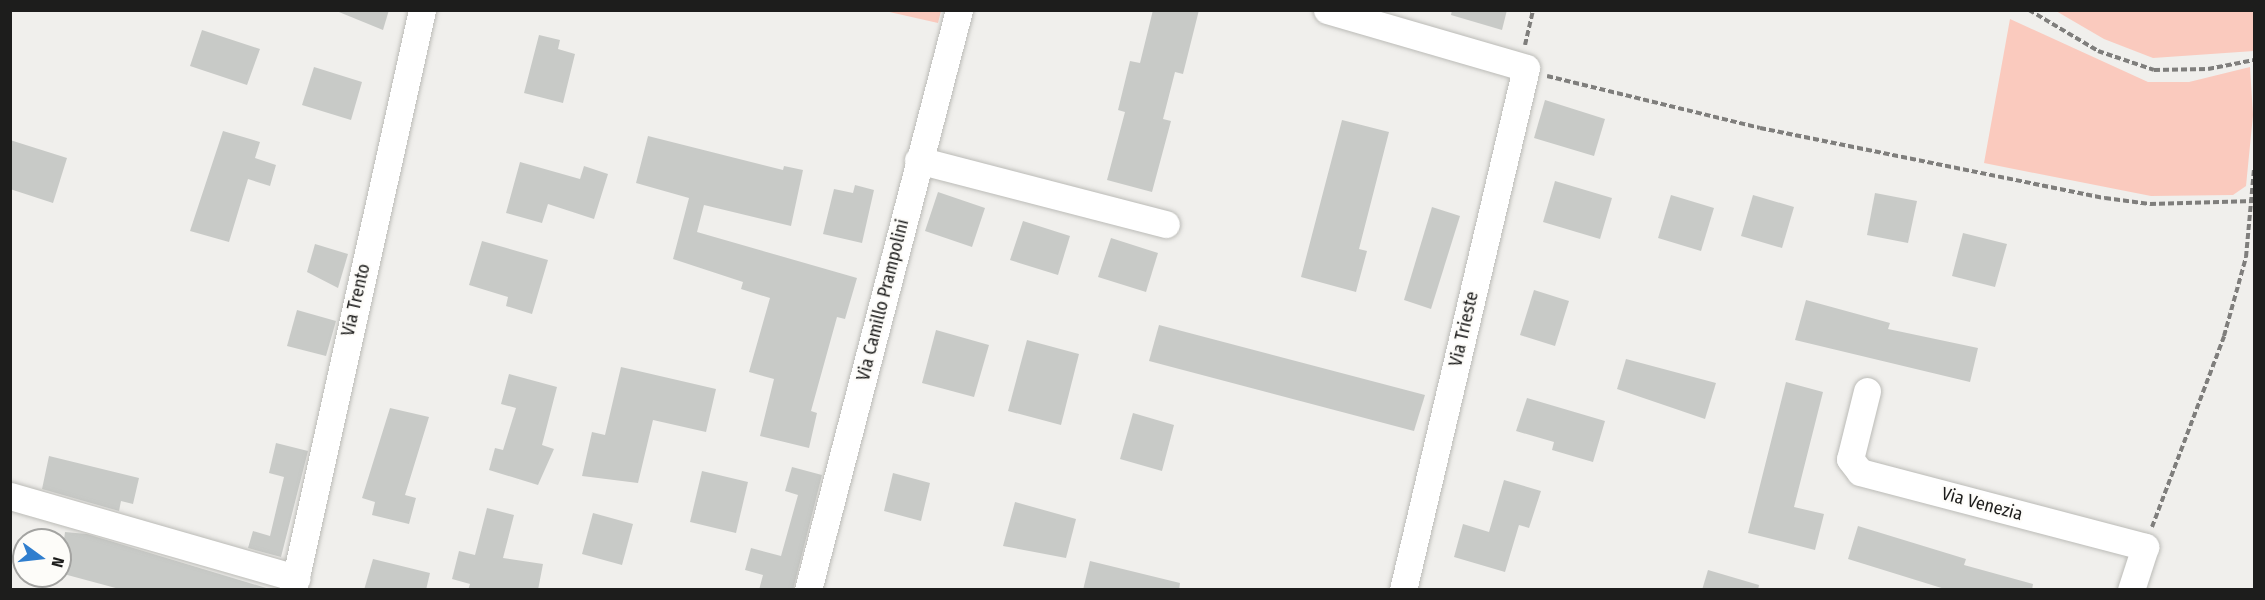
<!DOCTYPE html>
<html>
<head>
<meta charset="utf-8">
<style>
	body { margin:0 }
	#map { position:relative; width:2265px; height:600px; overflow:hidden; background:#f0efec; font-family:"Fira Sans Condensed",sans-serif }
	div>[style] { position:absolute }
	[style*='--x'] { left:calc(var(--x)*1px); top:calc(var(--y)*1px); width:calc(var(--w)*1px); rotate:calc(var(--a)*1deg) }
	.green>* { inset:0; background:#facabe }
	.building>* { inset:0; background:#c8cac7 }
	.path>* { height:4px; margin-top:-2px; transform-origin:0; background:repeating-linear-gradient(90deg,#7f7e7c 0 6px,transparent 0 9px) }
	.roads { filter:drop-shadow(0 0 2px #bbbbb7) drop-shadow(0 0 2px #bbbbb7) }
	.minor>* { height:27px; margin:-13.5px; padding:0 13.5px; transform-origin:13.5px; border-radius:13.5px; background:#fff }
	span { translate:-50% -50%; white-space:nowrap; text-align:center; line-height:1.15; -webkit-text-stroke:4.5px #fdfcf9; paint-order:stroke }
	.street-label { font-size:18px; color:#1d1d1c }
	.frame { position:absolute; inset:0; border:12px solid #1d1d1c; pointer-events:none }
	.north { position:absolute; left:12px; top:528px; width:60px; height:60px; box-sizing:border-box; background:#fdfcf9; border:2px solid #a3a3a1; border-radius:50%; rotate:105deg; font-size:16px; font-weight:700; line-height:24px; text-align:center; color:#1d1d1c }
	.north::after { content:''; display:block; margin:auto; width:21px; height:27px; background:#307ece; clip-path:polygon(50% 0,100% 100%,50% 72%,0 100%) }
</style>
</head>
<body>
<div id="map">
	<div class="green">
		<div style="clip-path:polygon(885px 11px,941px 11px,938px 23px)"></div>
		<div style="clip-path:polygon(2056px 11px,2254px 11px,2254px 51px,2153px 58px,2104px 39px)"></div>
		<div style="clip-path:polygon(2010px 19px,2148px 82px,2189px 82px,2250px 67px,2253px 115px,2246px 186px,2233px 195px,2151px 196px,1984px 163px)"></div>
	</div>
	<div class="building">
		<div style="clip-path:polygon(334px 10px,389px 10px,383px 30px)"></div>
		<div style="clip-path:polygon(1153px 10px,1199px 10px,1183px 74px,1175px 72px,1163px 119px,1171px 121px,1152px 192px,1107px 180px,1125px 112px,1118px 110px,1130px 61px,1140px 63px)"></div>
		<div style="clip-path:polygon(1452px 10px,1507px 10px,1502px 30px,1451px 15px)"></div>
		<div style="clip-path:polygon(202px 30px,260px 49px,247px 85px,190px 66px)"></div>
		<div style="clip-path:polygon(539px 35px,560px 40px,558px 49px,575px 54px,563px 103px,524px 93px)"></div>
		<div style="clip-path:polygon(314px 67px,362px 82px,351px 120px,302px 105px)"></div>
		<div style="clip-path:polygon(1545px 100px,1605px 119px,1594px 156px,1534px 138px)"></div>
		<div style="clip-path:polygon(1342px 120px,1389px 132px,1359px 249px,1367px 251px,1356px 292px,1301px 277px)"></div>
		<div style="clip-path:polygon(223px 131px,260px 142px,255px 158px,276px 165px,270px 186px,248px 179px,229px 242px,190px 231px)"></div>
		<div style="clip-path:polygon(648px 136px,783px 170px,784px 166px,803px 170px,791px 226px,704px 205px,697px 232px,857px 278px,845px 319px,837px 317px,811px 411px,817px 413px,809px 448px,760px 436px,774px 379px,749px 372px,770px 298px,741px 289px,743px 282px,673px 259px,689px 198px,636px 183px)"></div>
		<div style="clip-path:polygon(10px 140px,67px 158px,53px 203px,10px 189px)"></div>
		<div style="clip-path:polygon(520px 162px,580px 179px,584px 166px,608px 174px,594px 219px,548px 204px,542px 223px,506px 213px)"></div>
		<div style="clip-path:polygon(1555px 181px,1612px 198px,1600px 239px,1543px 222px)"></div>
		<div style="clip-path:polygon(855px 185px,874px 190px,862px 243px,823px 234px,834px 189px,853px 193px)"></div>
		<div style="clip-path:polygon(938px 192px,985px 208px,972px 247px,925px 231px)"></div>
		<div style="clip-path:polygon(1875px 193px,1917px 201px,1908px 243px,1867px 235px)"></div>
		<div style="clip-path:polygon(1671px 195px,1714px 208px,1701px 251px,1658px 238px)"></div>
		<div style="clip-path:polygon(1753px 195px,1794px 207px,1782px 248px,1741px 236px)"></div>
		<div style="clip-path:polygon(1432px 207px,1460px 216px,1431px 309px,1404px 300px)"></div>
		<div style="clip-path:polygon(1023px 221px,1070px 236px,1058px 275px,1010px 260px)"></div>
		<div style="clip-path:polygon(1963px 233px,2007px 244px,1995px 287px,1952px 276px)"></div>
		<div style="clip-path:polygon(1111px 238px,1158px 253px,1146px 292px,1098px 277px)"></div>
		<div style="clip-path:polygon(482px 241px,548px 260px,532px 314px,506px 306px,508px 297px,469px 285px)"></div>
		<div style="clip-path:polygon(315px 244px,348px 254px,338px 288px,307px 272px)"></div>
		<div style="clip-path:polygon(1534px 290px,1569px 301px,1555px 346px,1520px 335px)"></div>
		<div style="clip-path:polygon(1806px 300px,1890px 323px,1888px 329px,1978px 348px,1970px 382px,1795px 340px)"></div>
		<div style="clip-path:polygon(297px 310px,336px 321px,326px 356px,287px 346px)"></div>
		<div style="clip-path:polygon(1159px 325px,1425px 395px,1414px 431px,1149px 361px)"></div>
		<div style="clip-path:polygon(936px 330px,989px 345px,974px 397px,922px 383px)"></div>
		<div style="clip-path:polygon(1027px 340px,1079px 354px,1061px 425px,1008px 411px)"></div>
		<div style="clip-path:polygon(1626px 359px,1716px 383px,1705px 419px,1617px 389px)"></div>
		<div style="clip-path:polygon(621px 367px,716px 389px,706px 432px,653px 420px,638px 483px,582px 476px,592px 432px,605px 435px)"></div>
		<div style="clip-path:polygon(509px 374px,557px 387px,542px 445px,554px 449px,538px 485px,489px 470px,495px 448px,503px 450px,516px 408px,501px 404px)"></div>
		<div style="clip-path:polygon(1786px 382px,1823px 392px,1794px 507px,1824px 514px,1815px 550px,1748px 533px)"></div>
		<div style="clip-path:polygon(1527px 398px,1605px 421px,1593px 462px,1552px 450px,1554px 442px,1516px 431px)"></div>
		<div style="clip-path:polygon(390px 408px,429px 417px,405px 495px,416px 498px,409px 524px,372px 515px,375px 502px,362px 498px)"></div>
		<div style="clip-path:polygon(1133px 413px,1174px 425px,1162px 471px,1120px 459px)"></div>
		<div style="clip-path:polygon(276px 443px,308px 451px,281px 557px,248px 548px,253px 531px,270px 536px,284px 477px,269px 473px)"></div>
		<div style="clip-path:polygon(49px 456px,139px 478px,133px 504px,121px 501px,119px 511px,42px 489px)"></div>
		<div style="clip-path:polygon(792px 467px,822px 475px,793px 590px,759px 590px,763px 575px,745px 570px,751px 548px,781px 556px,798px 495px,785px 491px)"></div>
		<div style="clip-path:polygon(702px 471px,748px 482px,736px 533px,690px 522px)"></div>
		<div style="clip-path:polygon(893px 473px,930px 483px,921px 521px,884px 511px)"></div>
		<div style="clip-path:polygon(1504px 480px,1541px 491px,1529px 528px,1519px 525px,1505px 572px,1454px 557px,1463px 524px,1489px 532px)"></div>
		<div style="clip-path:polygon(1015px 502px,1076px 519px,1066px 558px,1003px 546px)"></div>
		<div style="clip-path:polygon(487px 508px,514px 515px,503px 558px,543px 564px,538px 590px,468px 590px,470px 584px,452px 579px,459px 551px,475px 555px)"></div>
		<div style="clip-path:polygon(593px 513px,633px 524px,622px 565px,582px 554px)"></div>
		<div style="clip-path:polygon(1858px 526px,1966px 559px,1964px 565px,2033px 584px,2032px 590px,1948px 590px,1848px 559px)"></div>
		<div style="clip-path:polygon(65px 532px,87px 534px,273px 590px,123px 590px,60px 573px)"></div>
		<div style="clip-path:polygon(373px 559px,430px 573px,426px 590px,364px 590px)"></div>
		<div style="clip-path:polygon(1090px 561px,1180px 583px,1179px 590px,1083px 590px)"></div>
		<div style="clip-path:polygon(1708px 570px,1759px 585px,1758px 590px,1702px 590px)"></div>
	</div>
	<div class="path">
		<div style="--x:2029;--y:10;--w:80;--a:30.7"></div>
		<div style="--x:2098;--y:51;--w:59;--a:18.7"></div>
		<div style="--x:2154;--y:70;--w:54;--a:-1.1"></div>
		<div style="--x:2208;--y:69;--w:47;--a:-11.1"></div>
		<div style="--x:1525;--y:45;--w:36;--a:-77"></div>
		<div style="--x:1547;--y:76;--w:219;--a:13.7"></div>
		<div style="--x:1760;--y:128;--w:352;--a:11.5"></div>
		<div style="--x:2105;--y:198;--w:45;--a:7.6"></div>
		<div style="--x:2150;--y:204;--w:104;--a:-1.7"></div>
		<div style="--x:2152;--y:527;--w:204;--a:-69.3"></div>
		<div style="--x:2224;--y:336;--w:82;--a:-74.4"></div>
		<div style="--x:2246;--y:257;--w:88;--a:-84.8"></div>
	</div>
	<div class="roads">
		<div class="minor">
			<div style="--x:1327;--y:10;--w:207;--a:16.2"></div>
			<div style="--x:1526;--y:68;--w:536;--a:103.26"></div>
			<div style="--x:918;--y:160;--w:256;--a:14.5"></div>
			<div style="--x:1867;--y:391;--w:70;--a:104"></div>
			<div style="--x:1850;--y:459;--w:16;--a:52"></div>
			<div style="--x:1860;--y:472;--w:295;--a:14.7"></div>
			<div style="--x:2145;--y:547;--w:45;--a:108"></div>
			<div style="--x:10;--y:496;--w:298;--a:16"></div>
			<div style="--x:293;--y:590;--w:594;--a:-77.46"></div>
			<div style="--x:808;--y:590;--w:599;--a:-75.41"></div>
		</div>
	</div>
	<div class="street-label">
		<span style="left:356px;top:300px;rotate:-77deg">Via Trento</span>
		<span style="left:883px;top:300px;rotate:-76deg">Via Camillo Prampolini</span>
		<span style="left:1464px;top:329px;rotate:-77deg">Via Trieste</span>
		<span style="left:1982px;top:504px;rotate:15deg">Via Venezia</span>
	</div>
	<div class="frame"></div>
	<div class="north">N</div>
</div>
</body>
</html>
